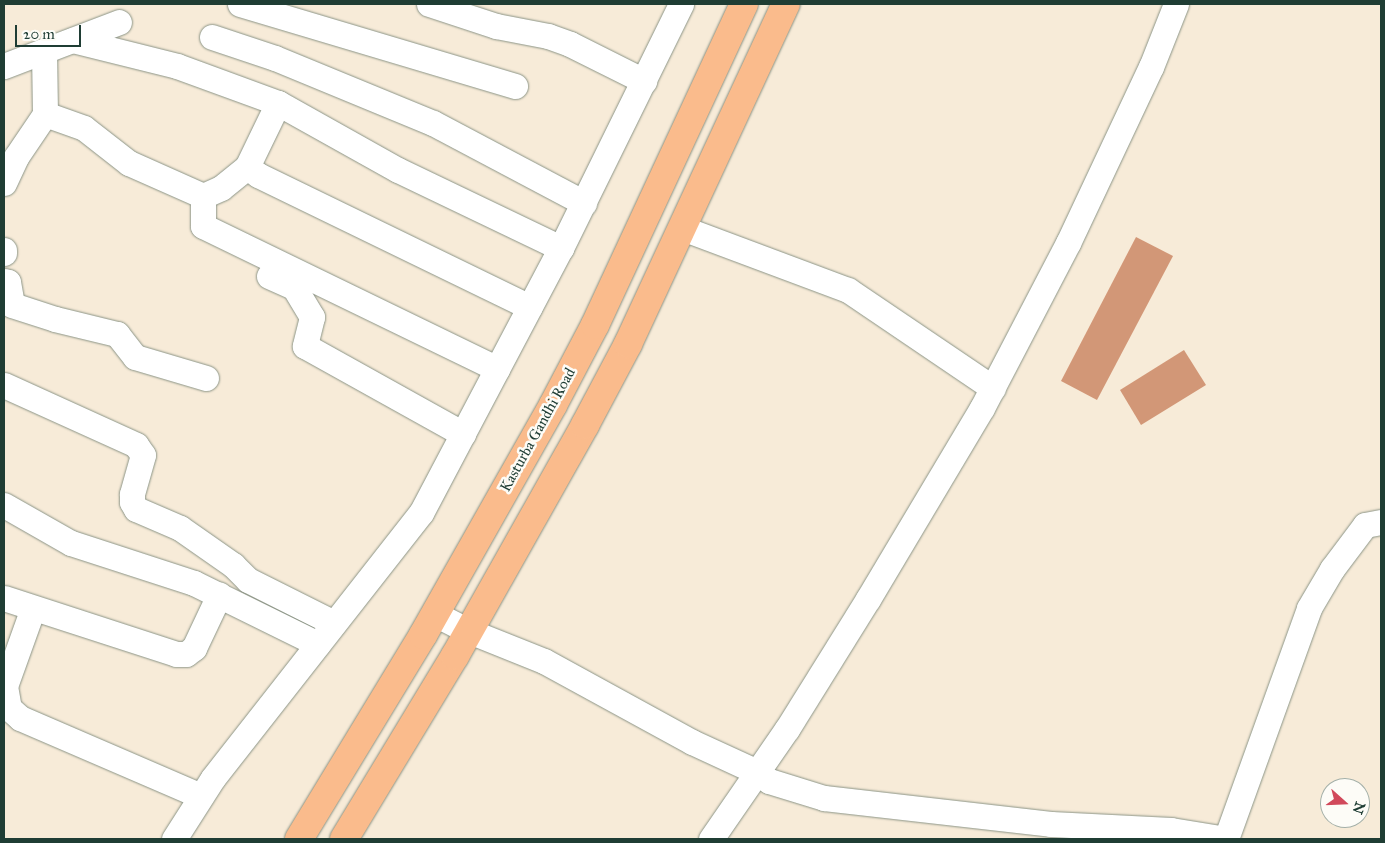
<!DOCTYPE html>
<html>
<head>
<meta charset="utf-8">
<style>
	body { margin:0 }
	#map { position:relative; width:1385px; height:843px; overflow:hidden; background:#f7ebd8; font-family:"IM FELL Great Primer",serif }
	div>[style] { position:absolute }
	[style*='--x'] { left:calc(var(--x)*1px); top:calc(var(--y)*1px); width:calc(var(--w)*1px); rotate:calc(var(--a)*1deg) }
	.building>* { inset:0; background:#d29777 }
	.roads { filter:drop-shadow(0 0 1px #8b9486) drop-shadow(0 0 1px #8b9486) }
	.minor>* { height:25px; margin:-12.5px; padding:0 12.5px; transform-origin:12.5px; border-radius:12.5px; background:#fff }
	.major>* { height:28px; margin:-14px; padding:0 14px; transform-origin:14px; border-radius:14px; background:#fabb8c }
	span { translate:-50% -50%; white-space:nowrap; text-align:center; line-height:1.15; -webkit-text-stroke:5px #fdfcf7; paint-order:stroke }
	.street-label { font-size:15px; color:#1f3d34 }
	.frame { position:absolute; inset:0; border:5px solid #1f3d34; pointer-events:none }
	.north { position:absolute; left:1320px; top:778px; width:50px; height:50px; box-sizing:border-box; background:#fdfcf7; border:1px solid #a4b0a9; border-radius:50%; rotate:110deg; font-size:14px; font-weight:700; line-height:20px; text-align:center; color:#1f3d34 }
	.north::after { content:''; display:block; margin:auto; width:18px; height:22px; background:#d1495b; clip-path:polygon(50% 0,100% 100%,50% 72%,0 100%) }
	.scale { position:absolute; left:15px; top:25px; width:66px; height:22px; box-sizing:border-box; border:2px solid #1f3d34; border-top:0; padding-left:6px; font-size:15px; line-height:18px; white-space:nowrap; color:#1f3d34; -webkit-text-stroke:4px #fdfcf7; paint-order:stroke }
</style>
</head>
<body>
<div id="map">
	<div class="building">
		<div style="clip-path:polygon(1136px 237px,1173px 256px,1097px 400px,1061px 381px)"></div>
		<div style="clip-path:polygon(1184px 350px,1206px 385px,1141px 425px,1120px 390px)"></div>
	</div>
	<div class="roads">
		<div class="minor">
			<div style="--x:240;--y:4;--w:287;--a:16.6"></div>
			<div style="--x:429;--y:4;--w:71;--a:18.2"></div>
			<div style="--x:496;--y:26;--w:53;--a:10.9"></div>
			<div style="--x:548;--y:36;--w:23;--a:20"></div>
			<div style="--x:570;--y:44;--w:83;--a:26.6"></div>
			<div style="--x:212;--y:37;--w:66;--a:18.4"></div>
			<div style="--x:275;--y:58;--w:171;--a:22.4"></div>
			<div style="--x:433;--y:123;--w:171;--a:27.9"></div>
			<div style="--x:73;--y:40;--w:107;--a:14"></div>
			<div style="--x:177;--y:66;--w:108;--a:20.1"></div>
			<div style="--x:278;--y:103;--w:137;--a:29.2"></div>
			<div style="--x:398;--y:170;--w:181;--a:25.6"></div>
			<div style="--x:4;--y:66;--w:123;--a:-20.9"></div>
			<div style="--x:278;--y:103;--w:71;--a:115.8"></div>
			<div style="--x:247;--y:167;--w:14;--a:36"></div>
			<div style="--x:258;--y:175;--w:302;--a:25.9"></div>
			<div style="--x:45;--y:114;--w:41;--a:19.7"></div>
			<div style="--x:84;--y:128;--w:57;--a:37.9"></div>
			<div style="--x:129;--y:163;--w:81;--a:24"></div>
			<div style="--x:247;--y:167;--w:33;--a:141"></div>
			<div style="--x:221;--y:188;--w:20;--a:156"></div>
			<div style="--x:203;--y:196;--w:30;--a:90"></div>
			<div style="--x:203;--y:226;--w:327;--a:25.9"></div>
			<div style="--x:4;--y:183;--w:29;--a:-65"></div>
			<div style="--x:16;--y:157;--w:52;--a:-56"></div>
			<div style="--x:45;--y:114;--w:63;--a:-90.9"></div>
			<div style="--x:682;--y:228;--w:177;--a:20.5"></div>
			<div style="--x:848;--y:290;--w:175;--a:34.1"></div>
			<div style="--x:4;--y:250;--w:3;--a:90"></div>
			<div style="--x:269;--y:276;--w:27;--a:24"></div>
			<div style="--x:294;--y:287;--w:35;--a:59"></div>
			<div style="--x:312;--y:317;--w:30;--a:104"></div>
			<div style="--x:305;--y:346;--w:181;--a:29.1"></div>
			<div style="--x:4;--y:281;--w:4;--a:14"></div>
			<div style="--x:8;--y:282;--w:23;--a:80"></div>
			<div style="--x:12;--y:305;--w:45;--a:18"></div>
			<div style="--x:55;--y:319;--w:64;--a:13.6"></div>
			<div style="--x:117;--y:334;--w:29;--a:52"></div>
			<div style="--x:135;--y:357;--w:74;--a:16.5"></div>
			<div style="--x:4;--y:385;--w:145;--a:24.4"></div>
			<div style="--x:136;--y:445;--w:12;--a:55"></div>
			<div style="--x:143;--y:455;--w:41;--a:105.8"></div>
			<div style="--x:132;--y:494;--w:8;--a:90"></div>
			<div style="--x:132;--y:502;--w:8;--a:60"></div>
			<div style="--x:136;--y:509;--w:48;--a:23.4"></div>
			<div style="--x:180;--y:528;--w:65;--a:34.9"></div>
			<div style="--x:233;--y:565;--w:21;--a:45"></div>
			<div style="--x:248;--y:580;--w:96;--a:26.6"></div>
			<div style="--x:4;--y:505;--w:77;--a:29.6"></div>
			<div style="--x:71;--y:543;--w:129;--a:18"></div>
			<div style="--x:194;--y:583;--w:138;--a:26.2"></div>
			<div style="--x:4;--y:598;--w:181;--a:18"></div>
			<div style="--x:176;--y:654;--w:10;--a:0"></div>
			<div style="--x:186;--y:654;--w:10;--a:-37"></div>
			<div style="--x:194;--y:648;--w:59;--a:-64.7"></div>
			<div style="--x:33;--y:608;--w:83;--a:109.7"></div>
			<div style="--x:5;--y:686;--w:22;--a:80"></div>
			<div style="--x:9;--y:708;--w:15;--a:42"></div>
			<div style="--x:20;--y:718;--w:197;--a:23.3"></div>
			<div style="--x:435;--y:614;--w:38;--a:27"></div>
			<div style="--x:469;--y:631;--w:81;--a:21.8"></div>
			<div style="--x:544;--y:661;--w:169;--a:28.7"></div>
			<div style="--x:692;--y:742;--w:72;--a:24.8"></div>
			<div style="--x:757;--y:772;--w:15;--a:37"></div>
			<div style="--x:769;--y:781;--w:58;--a:17.2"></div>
			<div style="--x:824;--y:798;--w:228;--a:6.5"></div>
			<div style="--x:1051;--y:824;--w:120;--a:2.9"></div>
			<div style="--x:1171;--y:830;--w:56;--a:9.3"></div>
			<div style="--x:174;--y:839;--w:72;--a:-57.4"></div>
			<div style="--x:213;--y:778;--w:337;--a:-51.9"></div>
			<div style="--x:421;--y:513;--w:300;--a:-62.2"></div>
			<div style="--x:561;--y:248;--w:272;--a:-63.8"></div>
			<div style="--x:711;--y:839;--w:134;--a:-55.4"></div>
			<div style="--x:787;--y:729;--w:153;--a:-58.1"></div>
			<div style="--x:868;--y:599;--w:222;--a:-59.2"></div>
			<div style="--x:982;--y:408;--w:186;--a:-62.5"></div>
			<div style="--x:1068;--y:243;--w:195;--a:-64.8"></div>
			<div style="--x:1151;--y:67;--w:68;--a:-68.4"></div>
			<div style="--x:1226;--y:839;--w:245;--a:-70.2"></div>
			<div style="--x:1309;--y:608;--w:45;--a:-59.5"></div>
			<div style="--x:1332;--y:569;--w:55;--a:-53.1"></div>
			<div style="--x:1365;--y:525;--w:16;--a:-11"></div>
		</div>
		<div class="major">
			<div style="--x:299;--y:839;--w:239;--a:-58.7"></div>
			<div style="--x:423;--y:635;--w:264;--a:-60.5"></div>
			<div style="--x:553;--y:405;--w:90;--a:-62.3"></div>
			<div style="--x:595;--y:325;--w:354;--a:-65.1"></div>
			<div style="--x:344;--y:839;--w:214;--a:-58.8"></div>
			<div style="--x:455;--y:656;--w:265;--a:-60.6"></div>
			<div style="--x:585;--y:425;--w:92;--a:-62"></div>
			<div style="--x:628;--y:344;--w:375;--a:-65.1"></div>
		</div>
	</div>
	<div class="street-label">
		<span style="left:538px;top:430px;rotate:-61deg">Kasturba Gandhi Road</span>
	</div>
	<div class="frame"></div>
	<div class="north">N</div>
	<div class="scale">20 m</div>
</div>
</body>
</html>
